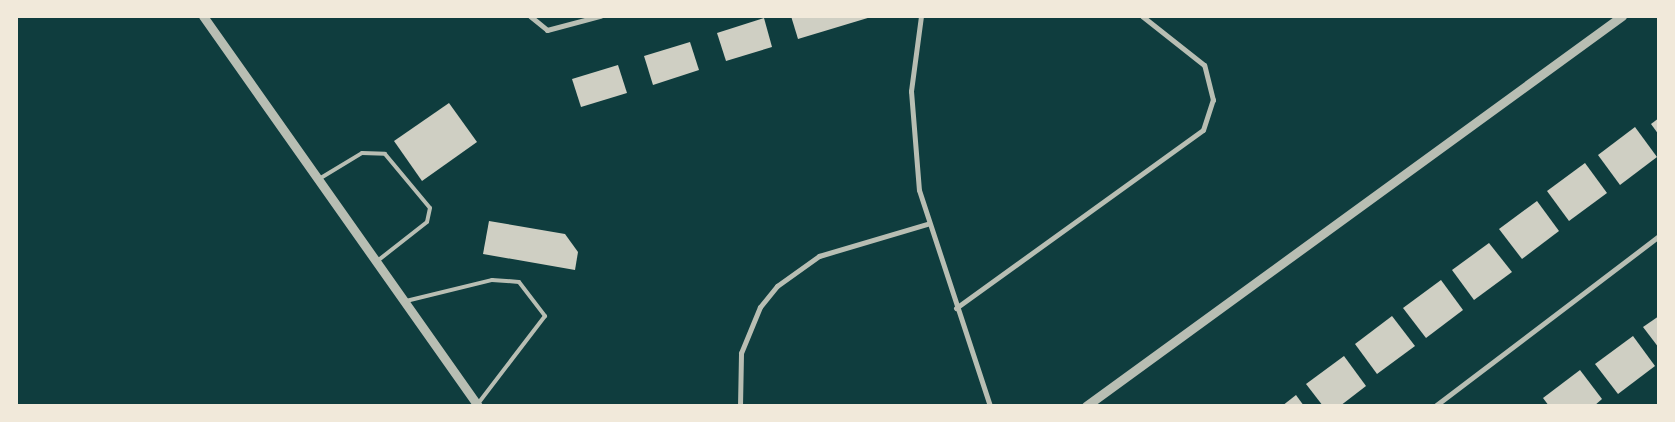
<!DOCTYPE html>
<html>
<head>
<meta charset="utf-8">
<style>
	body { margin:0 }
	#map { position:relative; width:1675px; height:422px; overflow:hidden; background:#0f3d3e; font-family:Figtree,sans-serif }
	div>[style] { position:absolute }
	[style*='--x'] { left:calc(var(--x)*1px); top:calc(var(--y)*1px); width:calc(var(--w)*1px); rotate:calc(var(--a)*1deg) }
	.building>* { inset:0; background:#cfcfc3 }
	.service>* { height:4px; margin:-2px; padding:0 2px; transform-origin:2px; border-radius:2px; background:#b8beb3 }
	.minor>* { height:5px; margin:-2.5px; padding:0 2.5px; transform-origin:2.5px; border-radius:2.5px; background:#b8beb3 }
	.tertiary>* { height:9px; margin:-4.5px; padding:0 4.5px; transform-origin:4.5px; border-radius:4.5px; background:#b8beb3 }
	span { translate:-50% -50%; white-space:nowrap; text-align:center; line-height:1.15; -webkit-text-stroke:4px #f1e9da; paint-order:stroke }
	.frame { position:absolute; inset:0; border:18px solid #f1e9da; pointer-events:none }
</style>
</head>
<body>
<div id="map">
	<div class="building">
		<div style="clip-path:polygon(791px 16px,871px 16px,871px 17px,798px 39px)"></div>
		<div style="clip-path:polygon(764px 18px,772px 47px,726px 61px,717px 33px)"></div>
		<div style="clip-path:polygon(690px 42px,699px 70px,653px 85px,644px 56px)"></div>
		<div style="clip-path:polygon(618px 65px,627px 93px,581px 107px,572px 79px)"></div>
		<div style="clip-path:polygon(449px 103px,477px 142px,422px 181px,394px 141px)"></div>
		<div style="clip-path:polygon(1659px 118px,1659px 135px,1651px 124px)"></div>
		<div style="clip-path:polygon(1635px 127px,1657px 157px,1620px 185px,1598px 155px)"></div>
		<div style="clip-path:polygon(1585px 163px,1607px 193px,1569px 221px,1547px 191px)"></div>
		<div style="clip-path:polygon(1537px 201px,1559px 231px,1522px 259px,1499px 229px)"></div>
		<div style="clip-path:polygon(489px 221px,565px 234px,578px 252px,575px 270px,483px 254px)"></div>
		<div style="clip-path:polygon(1489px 243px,1512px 272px,1474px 300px,1452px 270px)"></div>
		<div style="clip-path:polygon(1441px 280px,1463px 310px,1426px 338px,1403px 308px)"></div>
		<div style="clip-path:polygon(1392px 316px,1415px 346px,1377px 374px,1355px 344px)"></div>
		<div style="clip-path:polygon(1659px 316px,1659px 348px,1643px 327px)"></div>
		<div style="clip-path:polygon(1633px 336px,1655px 366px,1618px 394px,1595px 364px)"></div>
		<div style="clip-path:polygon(1344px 356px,1366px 386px,1340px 406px,1323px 406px,1306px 384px)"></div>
		<div style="clip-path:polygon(1580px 370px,1602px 399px,1594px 406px,1549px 406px,1543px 398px)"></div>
		<div style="clip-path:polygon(1296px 395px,1304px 406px,1282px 406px)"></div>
	</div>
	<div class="service">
		<div style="--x:319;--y:179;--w:50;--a:-31.2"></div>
		<div style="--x:362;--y:153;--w:23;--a:2"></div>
		<div style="--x:385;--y:154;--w:70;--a:50.2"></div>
		<div style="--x:430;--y:208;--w:14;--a:102"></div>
		<div style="--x:427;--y:222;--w:65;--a:141.9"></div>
		<div style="--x:406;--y:301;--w:89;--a:-13.7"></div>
		<div style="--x:492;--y:280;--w:27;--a:4"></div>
		<div style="--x:519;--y:282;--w:43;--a:52.6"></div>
		<div style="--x:545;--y:316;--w:112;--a:127.4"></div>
	</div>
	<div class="minor">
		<div style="--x:530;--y:16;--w:22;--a:39"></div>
		<div style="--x:547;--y:30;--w:55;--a:-14.8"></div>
		<div style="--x:921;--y:16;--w:76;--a:97.6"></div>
		<div style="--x:911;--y:91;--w:99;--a:85.4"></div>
		<div style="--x:919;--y:190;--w:227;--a:71.8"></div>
		<div style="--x:956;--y:308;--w:304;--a:-35.8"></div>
		<div style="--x:1203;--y:130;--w:32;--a:-72"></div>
		<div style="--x:1213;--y:100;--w:36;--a:-104"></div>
		<div style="--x:1204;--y:65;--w:79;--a:-141.7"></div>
		<div style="--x:740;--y:406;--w:53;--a:-88.9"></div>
		<div style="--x:741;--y:353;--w:50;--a:-67.6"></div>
		<div style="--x:760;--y:307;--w:27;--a:-51"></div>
		<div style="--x:777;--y:286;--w:52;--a:-35.5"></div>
		<div style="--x:819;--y:256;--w:113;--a:-16.5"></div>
		<div style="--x:1435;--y:406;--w:281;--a:-37.2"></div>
	</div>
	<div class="tertiary">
		<div style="--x:203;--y:16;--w:477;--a:54.8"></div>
		<div style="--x:1086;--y:406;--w:663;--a:-36.04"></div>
	</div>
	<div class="frame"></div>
</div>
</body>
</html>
